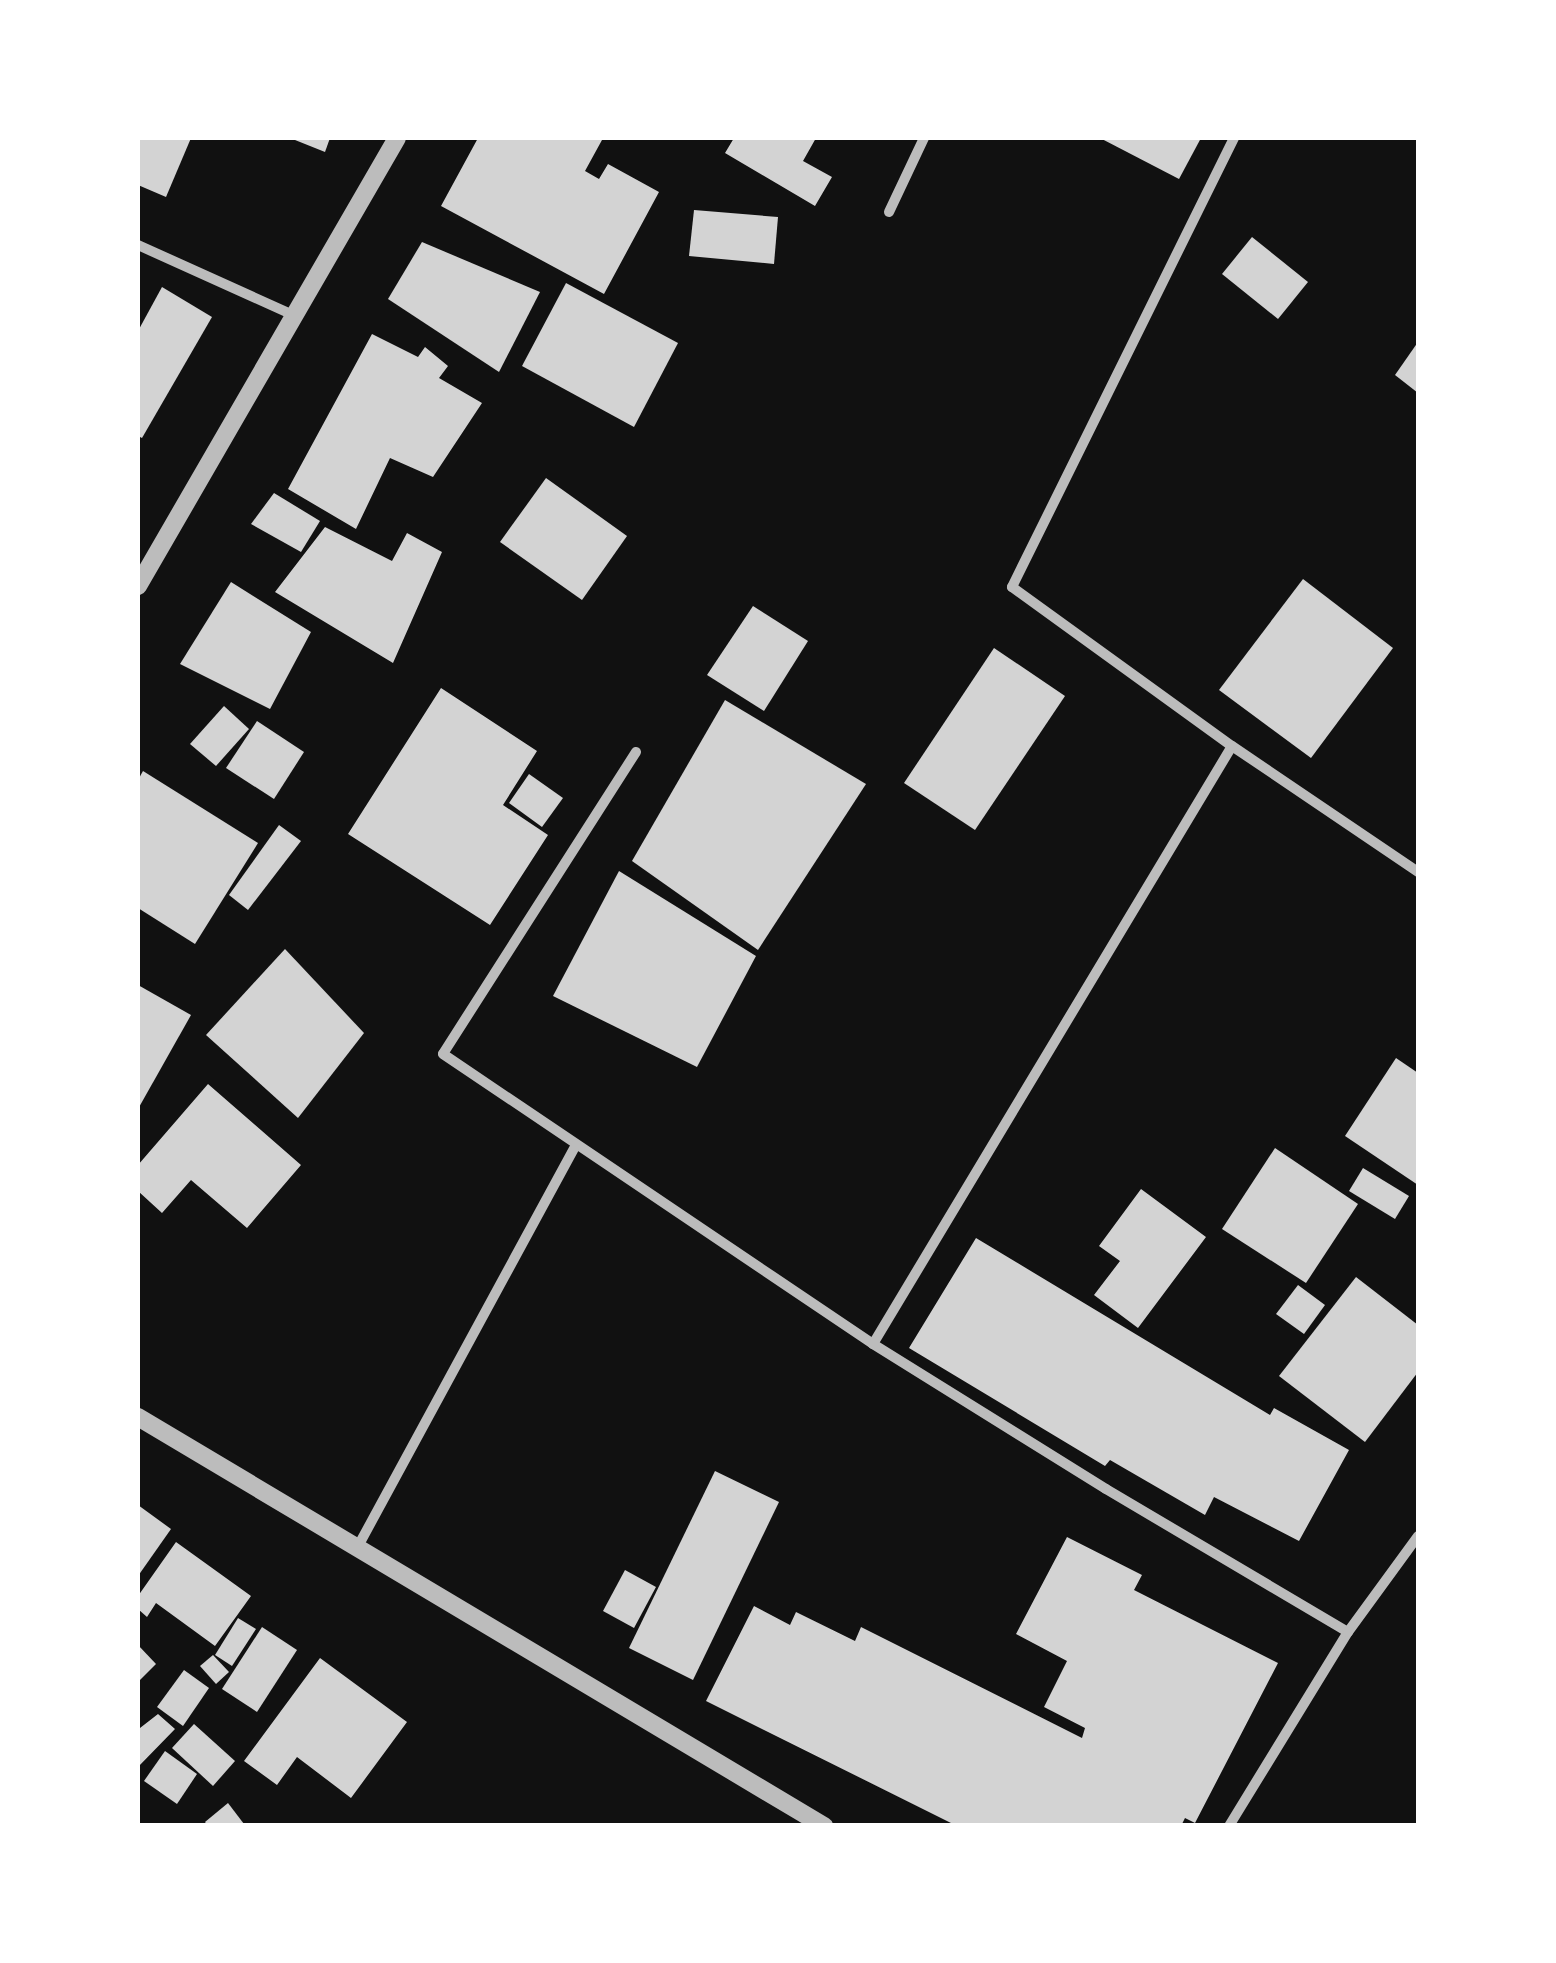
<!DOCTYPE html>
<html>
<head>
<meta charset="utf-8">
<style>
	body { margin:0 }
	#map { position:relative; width:1556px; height:1963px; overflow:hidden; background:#111; font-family:Jost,sans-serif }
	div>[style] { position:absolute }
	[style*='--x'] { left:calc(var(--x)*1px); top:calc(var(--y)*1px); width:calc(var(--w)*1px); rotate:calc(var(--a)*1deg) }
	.building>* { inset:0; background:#d3d3d3 }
	.minor>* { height:10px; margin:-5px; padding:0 5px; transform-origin:5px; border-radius:5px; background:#bcbcbc }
	.tertiary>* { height:18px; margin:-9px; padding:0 9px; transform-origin:9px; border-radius:9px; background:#bcbcbc }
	span { translate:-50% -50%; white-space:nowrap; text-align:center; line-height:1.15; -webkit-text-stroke:10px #fff; paint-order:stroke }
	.frame { position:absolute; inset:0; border:140px solid #fff; pointer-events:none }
</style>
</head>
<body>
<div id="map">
	<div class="building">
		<div style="clip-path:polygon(138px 138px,191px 138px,166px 197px,138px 185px)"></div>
		<div style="clip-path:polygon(290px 138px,330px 138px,325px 152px)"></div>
		<div style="clip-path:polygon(478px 138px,597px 138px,602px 140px,585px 171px,599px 179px,608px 164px,659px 192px,604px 294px,441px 206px)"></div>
		<div style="clip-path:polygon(734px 138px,816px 138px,803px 161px,832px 177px,815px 206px,725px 153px)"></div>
		<div style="clip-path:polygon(1100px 138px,1201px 138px,1179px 179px)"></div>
		<div style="clip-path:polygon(694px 210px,778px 217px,774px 264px,689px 256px)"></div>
		<div style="clip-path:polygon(1252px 237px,1308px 282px,1278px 319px,1222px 274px)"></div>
		<div style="clip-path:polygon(422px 242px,540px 292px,499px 372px,388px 299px)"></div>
		<div style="clip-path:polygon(566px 283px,678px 343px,634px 427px,522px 366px)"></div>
		<div style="clip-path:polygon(162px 287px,212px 317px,142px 438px,138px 436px,138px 331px)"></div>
		<div style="clip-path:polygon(372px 334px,418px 357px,425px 347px,448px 366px,439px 378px,482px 403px,433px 477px,390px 458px,356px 529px,288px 489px)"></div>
		<div style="clip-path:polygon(1418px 342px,1418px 393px,1395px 375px)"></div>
		<div style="clip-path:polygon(546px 478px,627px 536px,582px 600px,500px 542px)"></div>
		<div style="clip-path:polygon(274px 493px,320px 521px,301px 552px,251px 524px)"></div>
		<div style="clip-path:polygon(325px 527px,392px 561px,407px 533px,442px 552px,393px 663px,275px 592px)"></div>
		<div style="clip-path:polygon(1303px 579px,1393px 648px,1311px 758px,1219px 690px)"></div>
		<div style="clip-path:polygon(231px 582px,311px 632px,270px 709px,180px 664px)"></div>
		<div style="clip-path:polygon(753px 606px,808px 641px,764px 711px,707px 675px)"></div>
		<div style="clip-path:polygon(994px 648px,1065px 696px,975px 830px,904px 783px)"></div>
		<div style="clip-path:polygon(441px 688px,537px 751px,503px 805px,548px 835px,490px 925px,348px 834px)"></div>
		<div style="clip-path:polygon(725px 700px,866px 784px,758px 950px,632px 861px)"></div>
		<div style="clip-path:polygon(224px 706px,249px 729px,216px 766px,190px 744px)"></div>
		<div style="clip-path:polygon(257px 721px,304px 752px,274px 799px,226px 768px)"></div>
		<div style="clip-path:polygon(143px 771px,258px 843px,195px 944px,138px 908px,138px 780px)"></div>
		<div style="clip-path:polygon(529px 774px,563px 798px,542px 827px,509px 803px)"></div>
		<div style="clip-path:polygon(279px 825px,301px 841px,248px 910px,229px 895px)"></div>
		<div style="clip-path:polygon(619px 871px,756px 956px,697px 1067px,553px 996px)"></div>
		<div style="clip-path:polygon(285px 949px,364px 1033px,298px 1118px,206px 1035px)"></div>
		<div style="clip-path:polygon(138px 985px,191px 1015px,138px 1109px)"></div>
		<div style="clip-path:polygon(1396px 1058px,1418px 1073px,1418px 1185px,1345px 1136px)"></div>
		<div style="clip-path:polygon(208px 1084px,301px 1165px,247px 1228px,191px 1180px,162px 1213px,138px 1191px,138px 1165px)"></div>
		<div style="clip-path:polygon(1275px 1148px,1358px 1204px,1306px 1283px,1222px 1229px)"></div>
		<div style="clip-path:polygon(1363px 1168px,1409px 1196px,1395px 1219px,1349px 1191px)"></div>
		<div style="clip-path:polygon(1141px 1189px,1206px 1237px,1138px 1328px,1094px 1295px,1120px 1261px,1099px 1246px)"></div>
		<div style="clip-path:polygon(976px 1238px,1270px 1415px,1274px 1408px,1349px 1450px,1299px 1541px,1214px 1497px,1205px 1515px,1110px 1460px,1105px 1466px,909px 1348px)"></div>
		<div style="clip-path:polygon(1356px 1277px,1418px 1325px,1418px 1372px,1365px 1442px,1279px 1376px)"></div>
		<div style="clip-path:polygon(1298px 1285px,1325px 1305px,1304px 1334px,1276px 1314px)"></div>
		<div style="clip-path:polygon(715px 1471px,779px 1502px,693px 1680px,629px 1648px)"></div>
		<div style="clip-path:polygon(138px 1505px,171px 1529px,138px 1576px)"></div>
		<div style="clip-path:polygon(1067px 1537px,1142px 1575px,1134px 1590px,1278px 1663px,1195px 1823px,1185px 1818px,1181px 1826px,957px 1826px,706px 1701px,754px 1606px,790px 1625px,796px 1612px,855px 1641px,861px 1627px,1082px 1738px,1085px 1728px,1044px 1707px,1067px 1661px,1016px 1634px)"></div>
		<div style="clip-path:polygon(176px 1542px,251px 1596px,215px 1646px,156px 1603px,147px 1617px,138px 1609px,138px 1596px)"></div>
		<div style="clip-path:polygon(625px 1570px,656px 1587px,634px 1628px,603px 1611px)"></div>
		<div style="clip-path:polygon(238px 1618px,256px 1629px,232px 1666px,215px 1655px)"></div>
		<div style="clip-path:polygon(262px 1627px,297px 1650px,257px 1712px,222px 1689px)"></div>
		<div style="clip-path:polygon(138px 1645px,156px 1664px,138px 1682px)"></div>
		<div style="clip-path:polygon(213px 1655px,229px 1672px,216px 1684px,200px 1666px)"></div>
		<div style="clip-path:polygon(320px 1658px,407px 1722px,351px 1798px,297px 1757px,277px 1785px,244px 1761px)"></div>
		<div style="clip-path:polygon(184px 1670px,209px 1688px,183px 1726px,157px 1707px)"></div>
		<div style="clip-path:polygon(158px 1714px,175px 1729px,138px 1767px,138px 1726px,140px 1728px)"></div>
		<div style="clip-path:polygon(194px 1724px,235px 1761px,213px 1786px,172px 1748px)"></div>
		<div style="clip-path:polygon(165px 1751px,197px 1774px,177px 1804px,144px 1781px)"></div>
		<div style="clip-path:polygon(228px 1803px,244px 1824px,208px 1826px,205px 1822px)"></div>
	</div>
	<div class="minor">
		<div style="--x:1234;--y:138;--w:501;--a:116.31"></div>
		<div style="--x:1012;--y:587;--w:271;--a:35.9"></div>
		<div style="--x:1232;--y:746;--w:225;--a:34.1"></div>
		<div style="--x:889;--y:212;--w:82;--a:-64.7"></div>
		<div style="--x:138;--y:245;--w:172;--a:24.3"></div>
		<div style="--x:636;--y:752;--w:358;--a:122.6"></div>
		<div style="--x:443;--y:1054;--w:519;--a:34"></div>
		<div style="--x:873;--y:1344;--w:274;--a:31.9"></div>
		<div style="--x:1106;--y:1489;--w:281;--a:30.6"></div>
		<div style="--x:873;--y:1344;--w:697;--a:-59.02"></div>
		<div style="--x:356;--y:1550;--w:461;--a:-61.5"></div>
		<div style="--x:1229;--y:1826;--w:228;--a:-58.5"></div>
		<div style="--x:1348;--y:1632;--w:119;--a:-53.9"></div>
	</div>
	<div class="tertiary">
		<div style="--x:138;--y:586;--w:517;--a:-59.97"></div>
		<div style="--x:138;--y:1417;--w:799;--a:30.8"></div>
	</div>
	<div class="frame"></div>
</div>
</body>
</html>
